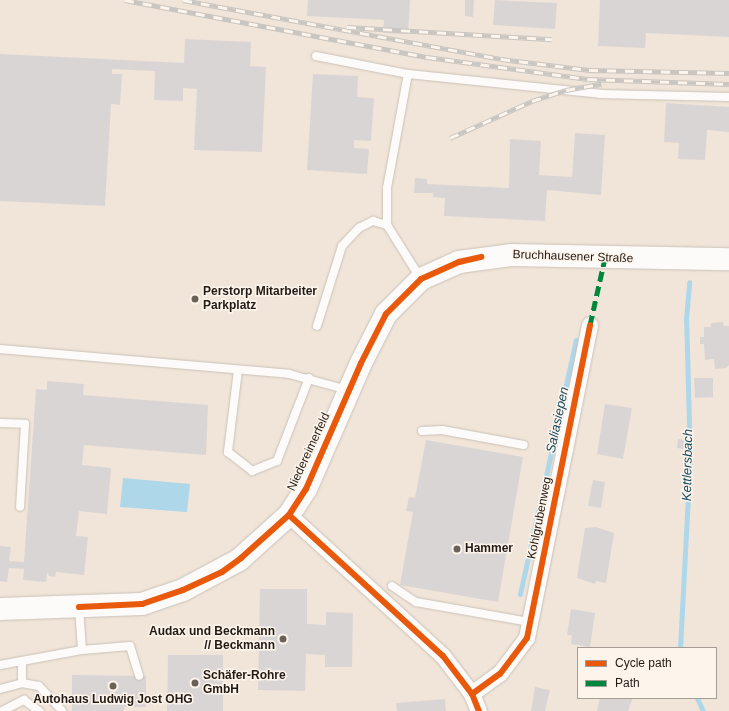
<!DOCTYPE html>
<html>
<head>
<meta charset="utf-8">
<style>
	body { margin:0 }
	#map { position:relative; width:729px; height:711px; overflow:hidden; background:#f1e5d9; font-family:Helvetica,sans-serif }
	div>[style] { position:absolute }
	[style*='--x'] { left:calc(var(--x)*1px); top:calc(var(--y)*1px); width:calc(var(--w)*1px); rotate:calc(var(--a)*1deg) }
	.water>* { inset:0; background:#aed7ea }
	.stream>* { height:5px; margin:-2.5px; padding:0 2.5px; transform-origin:2.5px; border-radius:2.5px; background:#aed7ea }
	.building>* { inset:0; background:#dad5d5 }
	.roads { filter:drop-shadow(0 0 1px #cac1b8) drop-shadow(0 0 1px #cac1b8) }
	.lane>* { height:8px; margin:-4px; padding:0 4px; transform-origin:4px; border-radius:4px; background:#fdfbf9 }
	.street>* { height:16px; margin:-8px; padding:0 8px; transform-origin:8px; border-radius:8px; background:#fdfbf9 }
	.secondary>* { height:22px; margin:-11px; padding:0 11px; transform-origin:11px; border-radius:11px; background:#fdfbf9 }
	.rail>* { height:4.5px; margin-top:-2.25px; transform-origin:0; background:repeating-linear-gradient(90deg,#fdf4eb 0 9px,#c9c6c2 0 18px); box-sizing:border-box; border-block:1px solid #c9c6c2 }
	.quiet>* { height:5px; margin-top:-2.5px; transform-origin:0; background:repeating-linear-gradient(90deg,#00873e 0 10px,transparent 0 15px) }
	.cycleway>* { height:6px; margin:-3px; padding:0 3px; transform-origin:3px; border-radius:3px; background:#e8590c }
	.dots>* { width:11px; height:11px; translate:-50% -50%; box-sizing:border-box; border:2px solid #fdf4eb; border-radius:50% }
	span { translate:-50% -50%; white-space:nowrap; text-align:center; line-height:1.15; -webkit-text-stroke:3px #fdf4eb; paint-order:stroke }
	.street-label { font-size:12px; color:#221a13 }
	.poi-label { font-size:12px; color:#221a13; font-weight:700 }
	.left { translate:0 -50%; text-align:left }
	.right { translate:-100% -50%; text-align:right }
	.water-label { font-size:13px; color:#14485f; font-style:italic }
	.legend { position:absolute; left:577px; top:647px; width:140px; height:52px; box-sizing:border-box; background:#fdf4eb; border:1px solid #a59d95; margin:0; padding:5px 7px; list-style:none; font-size:12px; color:#221a13 }
	.legend li { display:flex; align-items:center; gap:8px; height:20px }
	.legend b { width:20px; border:1px solid #a59d95 }
</style>
</head>
<body>
<div id="map">
	<div class="water">
		<div style="clip-path:polygon(123px 478px,190px 484px,187px 512px,120px 507px)"></div>
	</div>
	<div class="stream">
		<div style="--x:520;--y:594;--w:260;--a:-77.6"></div>
		<div style="--x:680;--y:648;--w:190;--a:-87"></div>
		<div style="--x:690;--y:458;--w:139;--a:-91.6"></div>
		<div style="--x:686;--y:319;--w:37;--a:-85"></div>
		<div style="--x:697;--y:698;--w:14;--a:65"></div>
	</div>
	<div class="building">
		<div style="clip-path:polygon(308px 0,410px 0,408px 34px,383px 33px,384px 20px,307px 16px)"></div>
		<div style="clip-path:polygon(465px 0,474px 0,473px 17px,465px 16px)"></div>
		<div style="clip-path:polygon(495px 0,557px 3px,555px 29px,493px 25px)"></div>
		<div style="clip-path:polygon(600px 0,729px 0,729px 37px,646px 33px,645px 48px,598px 46px)"></div>
		<div style="clip-path:polygon(185px 39px,251px 42px,250px 66px,266px 67px,262px 152px,194px 150px,197px 89px,183px 88px,183px 101px,154px 100px,155px 71px,112px 69px,112px 74px,122px 74px,120px 105px,111px 104px,105px 206px,0 201px,0 54px,184px 63px)"></div>
		<div style="clip-path:polygon(313px 74px,358px 76px,357px 97px,374px 98px,371px 141px,354px 140px,354px 148px,369px 149px,367px 174px,307px 170px)"></div>
		<div style="clip-path:polygon(666px 103px,729px 107px,729px 132px,707px 130px,705px 160px,678px 159px,679px 143px,664px 142px)"></div>
		<div style="clip-path:polygon(575px 133px,605px 135px,601px 195px,547px 190px,545px 221px,444px 216px,445px 198px,433px 197px,433px 193px,414px 193px,415px 178px,427px 179px,427px 184px,509px 188px,510px 139px,541px 141px,539px 175px,572px 177px)"></div>
		<div style="clip-path:polygon(723px 322px,724px 326px,729px 326px,729px 365px,726px 368px,715px 369px,714px 359px,705px 360px,704px 344px,700px 344px,700px 337px,704px 337px,704px 327px,711px 327px,711px 323px)"></div>
		<div style="clip-path:polygon(694px 378px,713px 378px,713px 397px,695px 398px)"></div>
		<div style="clip-path:polygon(47px 381px,84px 384px,83px 395px,208px 405px,206px 455px,84px 445px,82px 465px,111px 468px,107px 514px,79px 511px,76px 536px,88px 537px,84px 575px,56px 572px,55px 577px,49px 576px,47px 572px,46px 582px,23px 580px,24px 569px,9px 568px,7px 582px,0 581px,0 546px,11px 547px,9px 561px,24px 562px,36px 389px,47px 390px)"></div>
		<div style="clip-path:polygon(605px 404px,632px 408px,623px 459px,597px 454px)"></div>
		<div style="clip-path:polygon(678px 439px,685px 440px,683px 449px,677px 448px)"></div>
		<div style="clip-path:polygon(426px 440px,523px 457px,498px 602px,400px 585px,413px 512px,406px 511px,409px 497px,415px 498px)"></div>
		<div style="clip-path:polygon(593px 480px,605px 482px,601px 508px,588px 506px)"></div>
		<div style="clip-path:polygon(596px 527px,614px 533px,606px 583px,596px 581px,595px 584px,577px 578px,585px 528px)"></div>
		<div style="clip-path:polygon(260px 589px,307px 589px,307px 624px,326px 625px,326px 612px,353px 613px,352px 667px,325px 667px,325px 655px,306px 654px,305px 691px,258px 690px)"></div>
		<div style="clip-path:polygon(571px 609px,595px 613px,590px 647px,571px 644px,572px 635px,567px 635px)"></div>
		<div style="clip-path:polygon(168px 655px,223px 655px,223px 711px,167px 711px)"></div>
		<div style="clip-path:polygon(72px 675px,146px 676px,146px 707px,124px 707px,124px 711px,72px 711px)"></div>
		<div style="clip-path:polygon(535px 687px,550px 690px,545px 711px,531px 711px)"></div>
		<div style="clip-path:polygon(600px 698px,633px 698px,628px 711px,597px 711px)"></div>
		<div style="clip-path:polygon(445px 699px,446px 711px,397px 711px,396px 703px)"></div>
	</div>
	<div class="roads">
		<div class="lane">
			<div style="--x:316;--y:56;--w:94;--a:11.1"></div>
			<div style="--x:421;--y:279;--w:64;--a:-122.2"></div>
			<div style="--x:387;--y:225;--w:37;--a:-90"></div>
			<div style="--x:387;--y:188;--w:116;--a:-79.6"></div>
			<div style="--x:408;--y:74;--w:193;--a:5.9"></div>
			<div style="--x:600;--y:94;--w:129;--a:1.3"></div>
			<div style="--x:317;--y:326;--w:84;--a:-72.6"></div>
			<div style="--x:342;--y:246;--w:25;--a:-47"></div>
			<div style="--x:359;--y:228;--w:16;--a:-27"></div>
			<div style="--x:373;--y:221;--w:15;--a:16"></div>
			<div style="--x:0;--y:349;--w:290;--a:4.9"></div>
			<div style="--x:289;--y:374;--w:61;--a:15.2"></div>
			<div style="--x:238;--y:370;--w:83;--a:97"></div>
			<div style="--x:228;--y:452;--w:31;--a:38"></div>
			<div style="--x:252;--y:471;--w:27;--a:-22"></div>
			<div style="--x:277;--y:461;--w:89;--a:-68.9"></div>
			<div style="--x:0;--y:423;--w:25;--a:2"></div>
			<div style="--x:25;--y:424;--w:83;--a:93.4"></div>
			<div style="--x:422;--y:431;--w:20;--a:-3"></div>
			<div style="--x:442;--y:430;--w:83;--a:10.4"></div>
			<div style="--x:392;--y:586;--w:29;--a:34"></div>
			<div style="--x:416;--y:602;--w:116;--a:10"></div>
			<div style="--x:79;--y:607;--w:43;--a:86"></div>
			<div style="--x:82;--y:650;--w:48;--a:-4.8"></div>
			<div style="--x:130;--y:646;--w:31;--a:73"></div>
			<div style="--x:22;--y:663;--w:20;--a:90"></div>
			<div style="--x:22;--y:683;--w:17;--a:10"></div>
			<div style="--x:39;--y:686;--w:34;--a:47"></div>
			<div style="--x:0;--y:665;--w:83;--a:-10.4"></div>
			<div style="--x:0;--y:689;--w:23;--a:-15"></div>
			<div style="--x:2;--y:711;--w:25;--a:-27"></div>
			<div style="--x:24;--y:700;--w:19;--a:36"></div>
		</div>
		<div class="street">
			<div style="--x:289;--y:515;--w:209;--a:42.5"></div>
			<div style="--x:443;--y:656;--w:48;--a:52.7"></div>
			<div style="--x:472;--y:694;--w:18;--a:68"></div>
			<div style="--x:472;--y:694;--w:34;--a:-36"></div>
			<div style="--x:500;--y:674;--w:45;--a:-53.1"></div>
			<div style="--x:527;--y:638;--w:319;--a:-78.6"></div>
		</div>
		<div class="secondary">
			<div style="--x:0;--y:609;--w:142;--a:-2"></div>
			<div style="--x:142;--y:604;--w:43;--a:-18.9"></div>
			<div style="--x:183;--y:590;--w:64;--a:-28.2"></div>
			<div style="--x:239;--y:560;--w:67;--a:-42"></div>
			<div style="--x:289;--y:515;--w:31;--a:-57"></div>
			<div style="--x:306;--y:489;--w:137;--a:-66.4"></div>
			<div style="--x:361;--y:363;--w:55;--a:-63"></div>
			<div style="--x:386;--y:314;--w:49;--a:-45"></div>
			<div style="--x:421;--y:279;--w:42;--a:-24.1"></div>
			<div style="--x:459;--y:262;--w:52;--a:-7.7"></div>
			<div style="--x:511;--y:255;--w:218;--a:1.1"></div>
		</div>
	</div>
	<div class="rail">
		<div style="--x:125;--y:0;--w:307;--a:10.7"></div>
		<div style="--x:427;--y:57;--w:162;--a:7.8"></div>
		<div style="--x:588;--y:79;--w:141;--a:2"></div>
		<div style="--x:183;--y:0;--w:323;--a:10.5"></div>
		<div style="--x:501;--y:59;--w:89;--a:7.1"></div>
		<div style="--x:589;--y:70;--w:140;--a:1.2"></div>
		<div style="--x:347;--y:27;--w:205;--a:3.4"></div>
		<div style="--x:450;--y:138;--w:90;--a:-24.3"></div>
		<div style="--x:532;--y:101;--w:36;--a:-18"></div>
		<div style="--x:566;--y:90;--w:36;--a:-10"></div>
	</div>
	<div class="quiet">
		<div style="--x:590;--y:325;--w:69;--a:-77.4"></div>
	</div>
	<div class="cycleway">
		<div style="--x:289;--y:515;--w:209;--a:42.5"></div>
		<div style="--x:443;--y:656;--w:48;--a:52.7"></div>
		<div style="--x:472;--y:694;--w:18;--a:68"></div>
		<div style="--x:79;--y:607;--w:63;--a:-2.7"></div>
		<div style="--x:142;--y:604;--w:43;--a:-18.9"></div>
		<div style="--x:183;--y:590;--w:43;--a:-24.8"></div>
		<div style="--x:222;--y:572;--w:24;--a:-36"></div>
		<div style="--x:241;--y:558;--w:64;--a:-41.9"></div>
		<div style="--x:289;--y:515;--w:31;--a:-57"></div>
		<div style="--x:306;--y:489;--w:137;--a:-66.4"></div>
		<div style="--x:361;--y:363;--w:55;--a:-63"></div>
		<div style="--x:386;--y:314;--w:49;--a:-45"></div>
		<div style="--x:421;--y:279;--w:42;--a:-24.1"></div>
		<div style="--x:459;--y:262;--w:23;--a:-13"></div>
		<div style="--x:472;--y:694;--w:34;--a:-36"></div>
		<div style="--x:500;--y:674;--w:45;--a:-53.1"></div>
		<div style="--x:527;--y:638;--w:319;--a:-78.6"></div>
	</div>
	<div class="dots">
		<div style="left:195px;top:299px;background:#6a6158"></div>
		<div style="left:457px;top:549px;background:#6a6158"></div>
		<div style="left:283px;top:639px;background:#6a6158"></div>
		<div style="left:195px;top:683px;background:#6a6158"></div>
		<div style="left:113px;top:686px;background:#6a6158"></div>
	</div>
	<div class="street-label">
		<span style="left:573px;top:257px;rotate:2deg">Bruchhausener Straße</span>
		<span style="left:309px;top:452px;rotate:-65deg">Niedereimerfeld</span>
		<span style="left:540px;top:518px;rotate:-79deg">Kohlgrubenweg</span>
	</div>
	<div class="poi-label">
		<span class="left" style="left:203px;top:299px">Perstorp Mitarbeiter<br>Parkplatz</span>
		<span class="left" style="left:465px;top:549px">Hammer</span>
		<span class="right" style="left:275px;top:639px">Audax und Beckmann<br>// Beckmann</span>
		<span class="left" style="left:203px;top:683px">Schäfer-Rohre<br>GmbH</span>
		<span style="left:113px;top:700px">Autohaus Ludwig Jost OHG</span>
	</div>
	<div class="water-label">
		<span style="left:558px;top:420px;rotate:-78deg">Saliasiepen</span>
		<span style="left:688px;top:465px;rotate:-89deg">Kettlersbach</span>
	</div>
	<ul class="legend">
	<li><b style="height:5px;background:#e8590c"></b>Cycle path</li>
	<li><b style="height:5px;background:#00873e"></b>Path</li>
	</ul>
</div>
</body>
</html>
